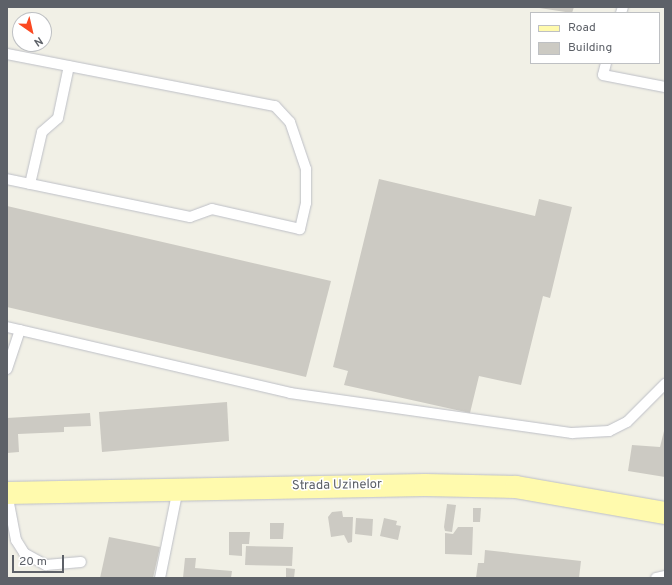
<!DOCTYPE html>
<html>
<head>
<meta charset="utf-8">
<style>
	body { margin:0 }
	#map { position:relative; width:672px; height:585px; overflow:hidden; background:#f1f0e6; font-family:Overpass,sans-serif }
	div>[style] { position:absolute }
	[style*='--x'] { left:calc(var(--x)*1px); top:calc(var(--y)*1px); width:calc(var(--w)*1px); rotate:calc(var(--a)*1deg) }
	.building>* { inset:0; background:#cccac3 }
	.roads { filter:drop-shadow(0 0 1px #bdbfc6) drop-shadow(0 0 1px #bdbfc6) }
	.lane>* { height:10px; margin:-5px; padding:0 5px; transform-origin:5px; border-radius:5px; background:#fff }
	.primary>* { height:22px; margin:-11px; padding:0 11px; transform-origin:11px; border-radius:11px; background:#fffaad }
	span { translate:-50% -50%; white-space:nowrap; text-align:center; line-height:1.15; -webkit-text-stroke:3px #fff; paint-order:stroke }
	.street-label { font-size:13px; color:#5d6168 }
	.frame { position:absolute; inset:0; border:8px solid #5d6168; pointer-events:none }
	.legend { position:absolute; left:530px; top:12px; width:130px; height:52px; box-sizing:border-box; background:#fff; border:1px solid #bec0c3; margin:0; padding:5px 7px; list-style:none; font-size:12px; color:#5d6168 }
	.legend li { display:flex; align-items:center; gap:8px; height:20px }
	.legend b { width:20px; border:1px solid #bec0c3 }
	.north { position:absolute; left:12px; top:12px; width:40px; height:40px; box-sizing:border-box; background:#fff; border:1px solid #bec0c3; border-radius:50%; rotate:146deg; font-size:11px; font-weight:700; line-height:16px; text-align:center; color:#5d6168 }
	.north::after { content:''; display:block; margin:auto; width:14px; height:18px; background:#fb4922; clip-path:polygon(50% 0,100% 100%,50% 72%,0 100%) }
	.scale { position:absolute; left:12px; top:555px; width:52px; height:18px; box-sizing:border-box; border:2px solid #5d6168; border-top:0; padding-left:5px; font-size:12px; line-height:14px; white-space:nowrap; color:#5d6168; -webkit-text-stroke:3px #fff; paint-order:stroke }
</style>
</head>
<body>
<div id="map">
	<div class="building">
		<div style="clip-path:polygon(533px 7px,574px 7px,572px 13px)"></div>
		<div style="clip-path:polygon(379px 179px,535px 216px,539px 199px,572px 207px,550px 298px,543px 296px,521px 385px,479px 376px,470px 413px,344px 385px,348px 371px,333px 367px)"></div>
		<div style="clip-path:polygon(7px 206px,331px 281px,306px 377px,7px 307px)"></div>
		<div style="clip-path:polygon(227px 402px,229px 441px,102px 452px,99px 412px)"></div>
		<div style="clip-path:polygon(90px 413px,91px 426px,64px 427px,64px 432px,18px 434px,19px 452px,7px 453px,7px 418px)"></div>
		<div style="clip-path:polygon(665px 427px,665px 477px,628px 471px,632px 445px,660px 447px)"></div>
		<div style="clip-path:polygon(447px 504px,456px 505px,452px 532px,445px 531px,444px 527px)"></div>
		<div style="clip-path:polygon(473px 508px,481px 508px,480px 522px,473px 522px)"></div>
		<div style="clip-path:polygon(342px 511px,343px 517px,353px 517px,352px 542px,348px 543px,344px 535px,331px 537px,328px 517px,332px 512px)"></div>
		<div style="clip-path:polygon(356px 518px,373px 519px,372px 536px,355px 534px)"></div>
		<div style="clip-path:polygon(384px 518px,397px 521px,396px 525px,401px 526px,398px 540px,380px 536px)"></div>
		<div style="clip-path:polygon(270px 523px,284px 523px,283px 539px,270px 539px)"></div>
		<div style="clip-path:polygon(458px 527px,473px 527px,472px 555px,445px 554px,445px 533px,453px 534px)"></div>
		<div style="clip-path:polygon(229px 532px,250px 532px,249px 544px,242px 544px,242px 556px,229px 555px)"></div>
		<div style="clip-path:polygon(109px 537px,160px 547px,153px 578px,100px 578px)"></div>
		<div style="clip-path:polygon(246px 546px,293px 547px,292px 566px,245px 565px)"></div>
		<div style="clip-path:polygon(485px 550px,581px 561px,579px 578px,476px 578px,478px 563px,484px 563px)"></div>
		<div style="clip-path:polygon(185px 558px,196px 558px,195px 568px,232px 571px,231px 578px,183px 578px)"></div>
		<div style="clip-path:polygon(286px 568px,295px 569px,294px 578px,286px 578px)"></div>
	</div>
	<div class="roads">
		<div class="lane">
			<div style="--x:621;--y:13;--w:6;--a:-72"></div>
			<div style="--x:7;--y:54;--w:273;--a:11"></div>
			<div style="--x:275;--y:106;--w:22;--a:47"></div>
			<div style="--x:290;--y:122;--w:50;--a:71.2"></div>
			<div style="--x:306;--y:169;--w:34;--a:90"></div>
			<div style="--x:306;--y:203;--w:27;--a:103"></div>
			<div style="--x:300;--y:229;--w:90;--a:-167.2"></div>
			<div style="--x:212;--y:209;--w:23;--a:160"></div>
			<div style="--x:190;--y:217;--w:187;--a:-168.3"></div>
			<div style="--x:606;--y:63;--w:12;--a:104"></div>
			<div style="--x:603;--y:75;--w:63;--a:11"></div>
			<div style="--x:30;--y:184;--w:53;--a:-77"></div>
			<div style="--x:42;--y:132;--w:21;--a:-41"></div>
			<div style="--x:58;--y:118;--w:53;--a:-78.1"></div>
			<div style="--x:7;--y:327;--w:291;--a:13.1"></div>
			<div style="--x:290;--y:393;--w:285;--a:8.1"></div>
			<div style="--x:572;--y:433;--w:37;--a:-3"></div>
			<div style="--x:609;--y:431;--w:20;--a:-27"></div>
			<div style="--x:627;--y:422;--w:54;--a:-45"></div>
			<div style="--x:7;--y:369;--w:41;--a:-71.6"></div>
			<div style="--x:7;--y:493;--w:48;--a:79.2"></div>
			<div style="--x:16;--y:540;--w:15;--a:58"></div>
			<div style="--x:24;--y:553;--w:25;--a:29"></div>
			<div style="--x:46;--y:565;--w:35;--a:-5"></div>
			<div style="--x:160;--y:578;--w:91;--a:-78.6"></div>
			<div style="--x:656;--y:578;--w:9;--a:-13"></div>
		</div>
		<div class="primary">
			<div style="--x:7;--y:493;--w:418;--a:-1.1"></div>
			<div style="--x:425;--y:485;--w:91;--a:1.3"></div>
			<div style="--x:516;--y:487;--w:151;--a:9.9"></div>
		</div>
	</div>
	<div class="street-label">
		<span style="left:337px;top:486px;rotate:-1deg">Strada Uzinelor</span>
	</div>
	<div class="frame"></div>
	<ul class="legend">
	<li><b style="height:5px;background:#fffaad"></b>Road</li>
	<li><b style="height:11px;background:#cccac3"></b>Building</li>
	</ul>
	<div class="north">N</div>
	<div class="scale">20 m</div>
</div>
</body>
</html>
